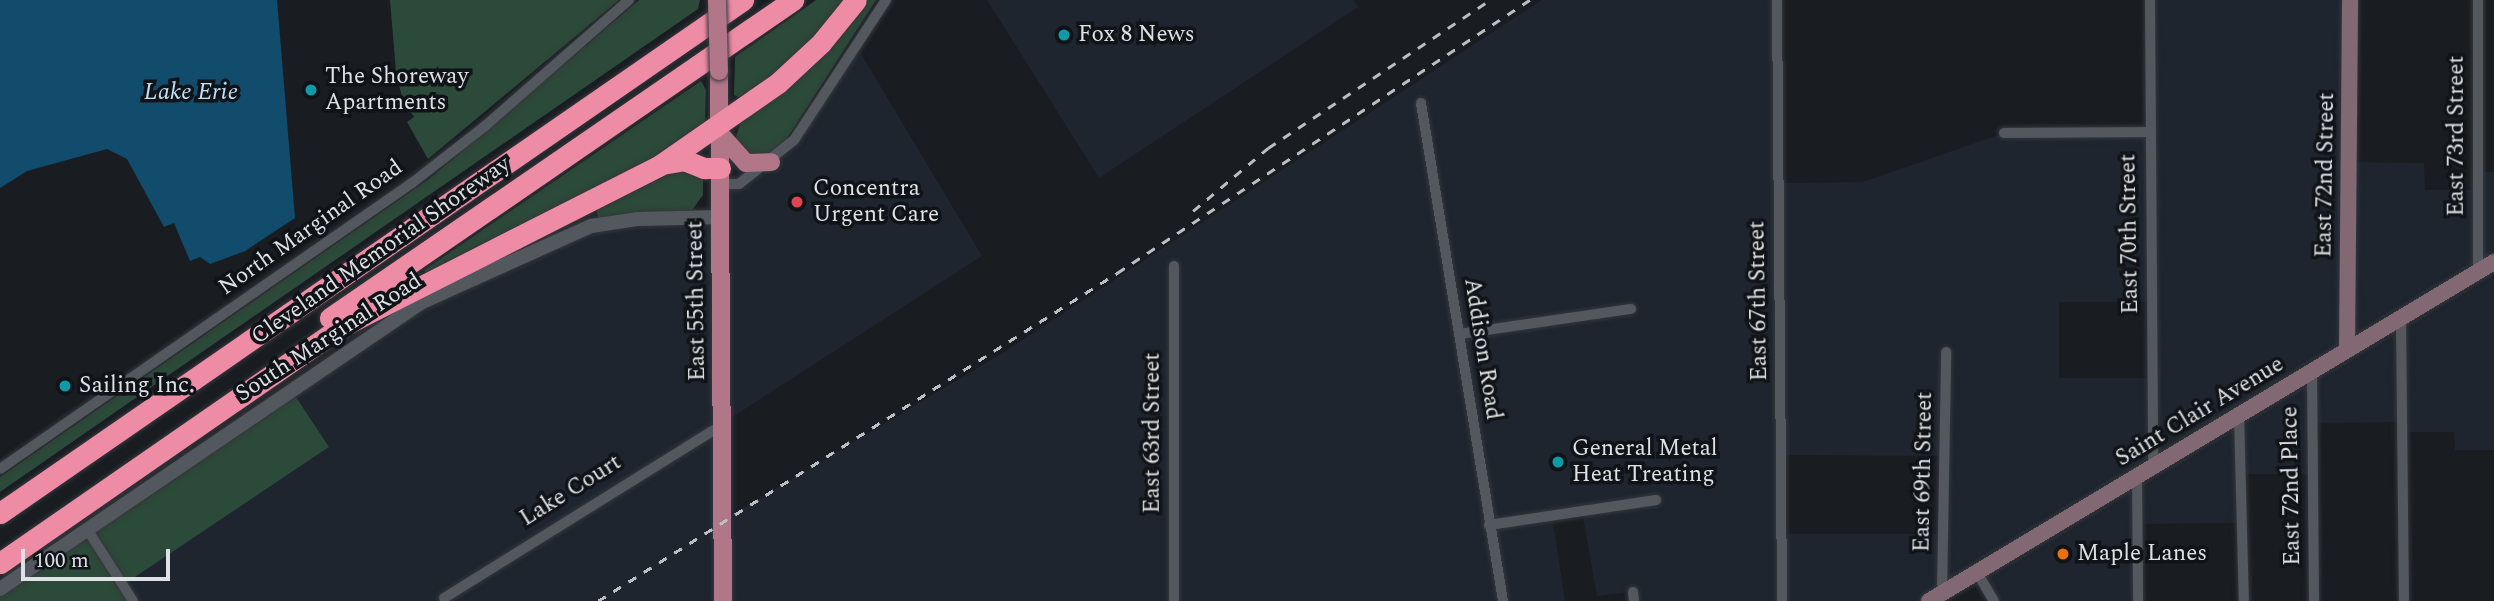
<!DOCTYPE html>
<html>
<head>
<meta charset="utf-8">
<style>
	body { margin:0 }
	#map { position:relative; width:2494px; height:601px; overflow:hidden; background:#191d22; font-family:Spectral,serif }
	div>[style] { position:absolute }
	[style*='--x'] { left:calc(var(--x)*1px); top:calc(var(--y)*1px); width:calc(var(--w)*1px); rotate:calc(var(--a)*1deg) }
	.built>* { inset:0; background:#1e252f }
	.green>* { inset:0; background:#2c4a39 }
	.water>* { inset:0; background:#114c6c }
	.roads { filter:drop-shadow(0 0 2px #35373b) drop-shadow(0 0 2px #35373b) }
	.minor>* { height:10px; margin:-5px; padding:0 5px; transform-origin:5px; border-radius:5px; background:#53585e }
	.tertiary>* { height:14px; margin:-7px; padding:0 7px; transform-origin:7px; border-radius:7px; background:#53585e }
	.secondary>* { height:16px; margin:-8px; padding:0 8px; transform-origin:8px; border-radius:8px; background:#826873 }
	.primary>* { height:18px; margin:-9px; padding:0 9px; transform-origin:9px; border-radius:9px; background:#b17789 }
	.motorway>* { height:21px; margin:-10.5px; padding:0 10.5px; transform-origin:10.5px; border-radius:10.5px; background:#ef8ca5 }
	.rail>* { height:2.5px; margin-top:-1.25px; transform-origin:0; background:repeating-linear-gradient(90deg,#bbbec2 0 9px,transparent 0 18px) }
	.bridges { filter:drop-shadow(0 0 2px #35373b) drop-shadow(0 0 2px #35373b) }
	.primary-bridge>* { height:18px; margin:-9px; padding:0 9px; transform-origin:9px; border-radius:9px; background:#b17789 }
	.dots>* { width:19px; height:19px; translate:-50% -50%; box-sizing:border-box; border:4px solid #101418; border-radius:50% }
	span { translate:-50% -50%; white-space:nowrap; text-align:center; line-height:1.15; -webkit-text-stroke:7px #101418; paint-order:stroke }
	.poi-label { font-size:23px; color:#dfe2e5 }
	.left { translate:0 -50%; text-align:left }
	.street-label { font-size:23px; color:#dfe2e5 }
	.water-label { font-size:24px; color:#c2e0f5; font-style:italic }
	.scale { position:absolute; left:21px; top:549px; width:149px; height:32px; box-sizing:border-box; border:4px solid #dfe2e5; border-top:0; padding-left:9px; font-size:21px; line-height:24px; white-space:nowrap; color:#dfe2e5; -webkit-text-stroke:5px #101418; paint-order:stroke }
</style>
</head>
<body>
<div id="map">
	<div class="built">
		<div style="clip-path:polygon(987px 0,1354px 0,1358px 7px,1099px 178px)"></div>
		<div style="clip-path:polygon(evenodd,1542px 0,1777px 0,1779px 183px,1863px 182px,2004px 133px,2149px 132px,2150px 0,2350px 0,2349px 162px,2424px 163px,2425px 190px,2478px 190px,2478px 172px,2494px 172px,2494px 450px,2455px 450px,2454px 432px,2403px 432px,2402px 422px,2313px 423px,2313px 474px,2241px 474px,2242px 523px,2138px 524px,2138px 601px,1994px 601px,1977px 573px,1929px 601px,1634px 601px,1633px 592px,1597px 596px,1582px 511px,1552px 516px,1565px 601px,133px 601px,123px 585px,329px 447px,290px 388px,381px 326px,577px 230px,720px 217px,720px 184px,739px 184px,784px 150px,855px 44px,982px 256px,723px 423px,723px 520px,1001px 354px,1542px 0,2059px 302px,2151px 302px,2152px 378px,2059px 378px,2059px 302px,1542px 0,1782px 455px,1945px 456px,1945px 534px,1782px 534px,1782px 455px)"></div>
	</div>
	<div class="green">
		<div style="clip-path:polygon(390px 0,619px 0,428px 159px,407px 122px,414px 117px,402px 97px,396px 72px)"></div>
		<div style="clip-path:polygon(639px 0,700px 0,698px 9px,0 492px,0 477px,429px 179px)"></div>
		<div style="clip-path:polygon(816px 0,850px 0,839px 16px,744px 100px,734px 95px,735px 57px)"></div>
		<div style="clip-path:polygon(863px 0,876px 0,786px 140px,772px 153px,749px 159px,735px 140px,742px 117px)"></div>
		<div style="clip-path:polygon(701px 81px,706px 90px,705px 125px,689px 141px,428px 275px,424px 270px)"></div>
		<div style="clip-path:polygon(666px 169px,695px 170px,703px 180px,703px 195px,692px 210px,598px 218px,596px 208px)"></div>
		<div style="clip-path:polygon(290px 388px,329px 447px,123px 585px,133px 601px,0 601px,0 589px)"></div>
	</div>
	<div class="water">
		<div style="clip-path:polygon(0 0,277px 0,295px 218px,245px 251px,210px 264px,200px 257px,190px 261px,174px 223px,164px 227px,127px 159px,107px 149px,27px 171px,0 188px)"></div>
	</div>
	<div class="roads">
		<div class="minor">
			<div style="--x:1777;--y:0;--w:601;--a:89.52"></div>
			<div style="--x:2150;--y:0;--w:467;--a:89.6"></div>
			<div style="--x:1421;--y:103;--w:505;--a:80.65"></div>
			<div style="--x:2004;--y:133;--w:146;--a:-0.4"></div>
			<div style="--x:720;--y:184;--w:19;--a:0"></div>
			<div style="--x:739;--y:184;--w:70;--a:-38.7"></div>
			<div style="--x:794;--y:140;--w:168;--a:-56.7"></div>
			<div style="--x:1174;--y:266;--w:335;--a:90"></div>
			<div style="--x:2478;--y:272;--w:272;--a:-90"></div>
			<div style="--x:2401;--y:318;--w:283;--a:89.4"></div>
			<div style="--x:1459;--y:334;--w:174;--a:-8.3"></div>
			<div style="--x:2312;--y:371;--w:230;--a:89.5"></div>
			<div style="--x:2239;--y:415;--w:186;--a:88.5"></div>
			<div style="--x:0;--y:469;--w:502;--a:-34.77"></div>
			<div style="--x:412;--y:183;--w:91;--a:-37.9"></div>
			<div style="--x:484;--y:127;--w:193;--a:-41.2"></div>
			<div style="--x:2137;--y:476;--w:125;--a:89.5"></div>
			<div style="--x:1489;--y:525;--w:169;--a:-8.5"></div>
			<div style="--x:87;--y:529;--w:85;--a:57.4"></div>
			<div style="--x:1977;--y:572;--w:34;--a:60"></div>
			<div style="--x:1633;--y:592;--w:9;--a:84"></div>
			<div style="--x:1942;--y:593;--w:241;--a:-89"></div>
			<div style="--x:444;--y:598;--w:329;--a:-31.9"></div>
		</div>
		<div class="tertiary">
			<div style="--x:0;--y:589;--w:510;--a:-34.22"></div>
			<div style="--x:422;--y:302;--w:185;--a:-24.2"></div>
			<div style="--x:591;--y:226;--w:48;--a:-8.5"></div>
			<div style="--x:638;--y:219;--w:82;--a:-1.4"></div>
		</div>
		<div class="secondary">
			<div style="--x:2347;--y:350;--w:350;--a:-89.5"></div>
			<div style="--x:1929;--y:601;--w:659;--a:-30.96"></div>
		</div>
		<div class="primary">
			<div style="--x:719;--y:71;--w:530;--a:89.57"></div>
			<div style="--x:720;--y:134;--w:39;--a:48"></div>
			<div style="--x:746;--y:163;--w:25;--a:-2"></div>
		</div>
		<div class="motorway">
			<div style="--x:662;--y:164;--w:22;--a:-10"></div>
			<div style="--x:684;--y:160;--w:22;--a:22"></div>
			<div style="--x:704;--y:168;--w:16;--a:0"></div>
			<div style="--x:330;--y:318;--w:562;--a:-34.48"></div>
			<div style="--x:0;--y:513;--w:903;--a:-34.62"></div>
			<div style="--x:0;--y:563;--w:415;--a:-34.7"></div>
			<div style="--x:341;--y:327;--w:358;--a:-26.9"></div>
			<div style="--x:660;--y:165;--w:144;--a:-34.8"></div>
			<div style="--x:778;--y:83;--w:59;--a:-42.9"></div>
			<div style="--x:821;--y:43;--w:55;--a:-50.9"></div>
		</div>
	</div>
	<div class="rail">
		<div style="--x:1193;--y:211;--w:98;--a:-40"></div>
		<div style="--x:1268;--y:148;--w:267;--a:-33.7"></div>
		<div style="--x:598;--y:601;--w:614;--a:-32.29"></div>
		<div style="--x:1117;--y:273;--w:495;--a:-33.5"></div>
	</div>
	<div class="bridges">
		<div class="primary-bridge">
			<div style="--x:717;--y:0;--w:71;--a:88.4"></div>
		</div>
	</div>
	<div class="dots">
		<div style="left:1064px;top:35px;background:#0f9aa8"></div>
		<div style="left:311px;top:90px;background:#0f9aa8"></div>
		<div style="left:797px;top:202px;background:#e0444e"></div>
		<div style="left:65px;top:386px;background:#0f9aa8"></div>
		<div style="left:1558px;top:462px;background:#0f9aa8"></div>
		<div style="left:2063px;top:554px;background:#e8710a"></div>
	</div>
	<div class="poi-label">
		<span class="left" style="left:1078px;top:35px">Fox 8 News</span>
		<span class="left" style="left:325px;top:90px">The Shoreway<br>Apartments</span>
		<span class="left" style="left:813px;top:202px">Concentra<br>Urgent Care</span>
		<span class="left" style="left:79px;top:386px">Sailing Inc.</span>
		<span class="left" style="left:1572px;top:462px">General Metal<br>Heat Treating</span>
		<span class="left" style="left:2077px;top:554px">Maple Lanes</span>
	</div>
	<div class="street-label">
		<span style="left:2457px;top:136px;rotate:-90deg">East 73rd Street</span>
		<span style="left:2326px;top:175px;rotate:-89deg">East 72nd Street</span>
		<span style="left:311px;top:228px;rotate:-35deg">North Marginal Road</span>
		<span style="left:2130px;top:234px;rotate:-91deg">East 70th Street</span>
		<span style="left:381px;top:251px;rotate:-35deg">Cleveland Memorial Shoreway</span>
		<span style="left:697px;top:301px;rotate:-91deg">East 55th Street</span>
		<span style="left:1759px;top:301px;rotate:-91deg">East 67th Street</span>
		<span style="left:329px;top:338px;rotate:-33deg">South Marginal Road</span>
		<span style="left:1482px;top:349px;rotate:81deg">Addison Road</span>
		<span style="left:2200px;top:412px;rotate:-31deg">Saint Clair Avenue</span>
		<span style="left:1153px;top:433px;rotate:-90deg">East 63rd Street</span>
		<span style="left:1924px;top:472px;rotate:-89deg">East 69th Street</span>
		<span style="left:2292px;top:486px;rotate:-91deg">East 72nd Place</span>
		<span style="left:571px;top:491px;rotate:-32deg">Lake Court</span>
	</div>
	<div class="water-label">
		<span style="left:191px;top:93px">Lake Erie</span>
	</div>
	<div class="scale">100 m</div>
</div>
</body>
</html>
